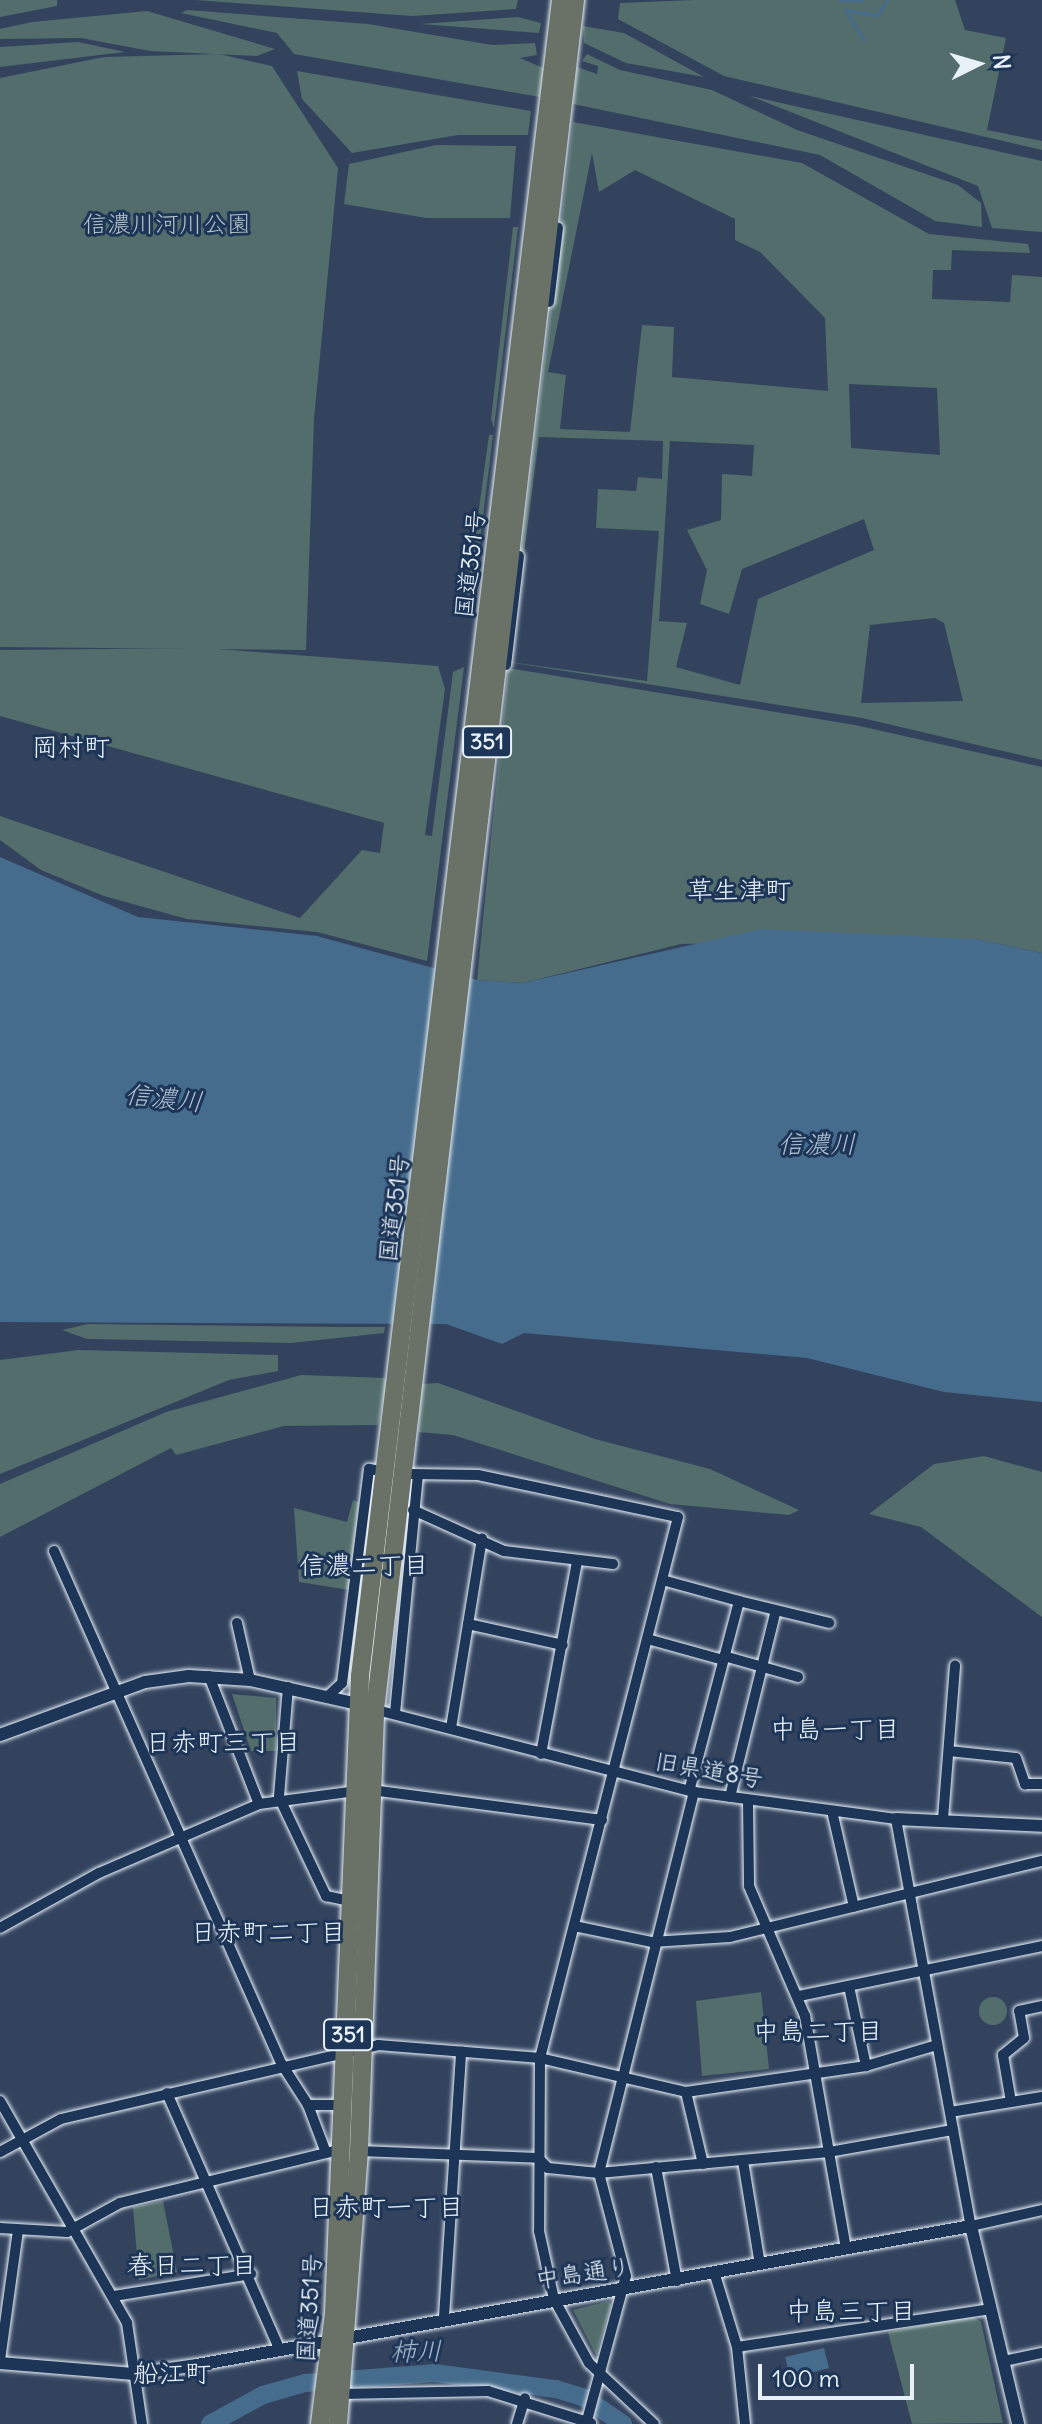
<!DOCTYPE html>
<html>
<head>
<meta charset="utf-8">
<style>
	body { margin:0 }
	#map { position:relative; width:1042px; height:2424px; overflow:hidden; background:#33435e; font-family:Delius,"Klee One",sans-serif }
	div>[style] { position:absolute }
	[style*='--x'] { left:calc(var(--x)*1px); top:calc(var(--y)*1px); width:calc(var(--w)*1px); rotate:calc(var(--a)*1deg) }
	.green>* { inset:0; background:#526d6b }
	.round { border-radius:50% }
	.water>* { inset:0; background:#466c8d }
	.stream>* { height:3px; margin:-1.5px; padding:0 1.5px; transform-origin:1.5px; border-radius:1.5px; background:#466c8d }
	.river>* { height:18px; margin:-9px; padding:0 9px; transform-origin:9px; border-radius:9px; background:#466c8d }
	.roads { filter:drop-shadow(0 0 2px #e8f1f8) drop-shadow(0 0 2px #e8f1f8) }
	.minor>* { height:10px; margin:-5px; padding:0 5px; transform-origin:5px; border-radius:5px; background:#1d3557 }
	.tertiary>* { height:12px; margin:-6px; padding:0 6px; transform-origin:6px; border-radius:6px; background:#1d3557 }
	.trunk>* { height:18px; margin:-9px; padding:0 9px; transform-origin:9px; border-radius:9px; background:#6a7166 }
	span { translate:-50% -50%; white-space:nowrap; text-align:center; line-height:1.15; -webkit-text-stroke:6px #1d3557; paint-order:stroke }
	.shield-label span { padding:2px 6px; background:#1d3557; border:2px solid; border-radius:6px; -webkit-text-stroke-width:0 }
	.shield-label { font-size:22px; color:#e8f1f8; font-weight:700 }
	.park-label { font-size:24px; color:#b4c3c7 }
	.street-label { font-size:24px; color:#e8f1f8 }
	.neighbourhood-label { font-size:26px; color:#e8f1f8 }
	.water-label { font-size:26px; color:#afc2d3; font-style:italic }
	.north { position:absolute; left:938px; top:24px; width:80px; height:80px; -webkit-text-stroke:6px #1d3557; paint-order:stroke; rotate:85deg; font-size:22px; font-weight:700; line-height:32px; text-align:center; color:#e8f1f8 }
	.north::after { content:''; display:block; margin:auto; width:28px; height:36px; background:#e8f1f8; clip-path:polygon(50% 0,100% 100%,50% 72%,0 100%) }
	.scale { position:absolute; left:758px; top:2364px; width:156px; height:36px; box-sizing:border-box; border:4px solid #e8f1f8; border-top:0; padding-left:10px; font-size:24px; line-height:28px; white-space:nowrap; color:#e8f1f8; -webkit-text-stroke:6px #1d3557; paint-order:stroke }
</style>
</head>
<body>
<div id="map">
	<div class="green">
		<div style="clip-path:polygon(0 0,57px 0,57px 6px,0 17px)"></div>
		<div style="clip-path:polygon(195px 0,518px 0,516px 9px,412px 16px)"></div>
		<div style="clip-path:polygon(694px 0,955px 0,965px 30px,1006px 38px,987px 130px,1042px 141px,1042px 150px,724px 76px,618px 19px,620px 3px)"></div>
		<div style="clip-path:polygon(187px 10px,368px 24px,492px 45px,535px 43px,537px 55px,520px 58px,543px 68px,540px 97px,294px 54px,277px 33px,181px 13px)"></div>
		<div style="clip-path:polygon(147px 11px,275px 49px,257px 56px,150px 51px,81px 38px,0 39px,0 29px,32px 22px)"></div>
		<div style="clip-path:polygon(518px 17px,541px 23px,539px 33px,420px 24px)"></div>
		<div style="clip-path:polygon(583px 26px,624px 33px,704px 77px,626px 63px,584px 43px)"></div>
		<div style="clip-path:polygon(78px 42px,125px 52px,0 67px,0 47px)"></div>
		<div style="clip-path:polygon(219px 54px,272px 66px,338px 168px,314px 419px,306px 650px,0 647px,0 78px,104px 57px)"></div>
		<div style="clip-path:polygon(587px 54px,620px 70px,712px 90px,797px 130px,958px 185px,981px 203px,982px 227px,935px 221px,820px 155px,573px 104px,577px 67px,597px 74px,598px 66px,582px 61px)"></div>
		<div style="clip-path:polygon(297px 71px,531px 111px,528px 135px,458px 135px,352px 153px,302px 99px)"></div>
		<div style="clip-path:polygon(750px 96px,1042px 161px,1042px 232px,992px 228px,978px 186px)"></div>
		<div style="clip-path:polygon(evenodd,573px 122px,802px 163px,929px 234px,1028px 244px,1030px 253px,952px 250px,951px 270px,933px 270px,932px 299px,1010px 302px,1012px 275px,1042px 277px,1042px 760px,862px 718px,508px 662px,573px 122px,592px 153px,599px 192px,635px 170px,735px 219px,735px 240px,760px 252px,825px 318px,828px 391px,672px 377px,674px 327px,642px 325px,630px 432px,560px 429px,566px 375px,548px 372px,592px 153px,573px 122px,849px 384px,937px 388px,940px 455px,851px 448px,849px 384px,573px 122px,539px 437px,663px 441px,662px 479px,638px 477px,636px 491px,598px 489px,596px 528px,659px 531px,647px 681px,510px 662px,539px 437px,573px 122px,670px 441px,754px 445px,752px 476px,722px 474px,721px 520px,687px 530px,707px 570px,700px 604px,729px 614px,742px 569px,864px 519px,874px 550px,758px 599px,740px 685px,676px 667px,687px 623px,659px 621px,670px 441px,573px 122px,935px 618px,944px 623px,963px 701px,861px 703px,870px 625px,935px 618px)"></div>
		<div style="clip-path:polygon(436px 145px,516px 146px,510px 218px,426px 218px,344px 204px,349px 164px)"></div>
		<div style="clip-path:polygon(513px 227px,518px 227px,494px 428px,491px 419px)"></div>
		<div style="clip-path:polygon(489px 435px,493px 435px,472px 605px,466px 604px)"></div>
		<div style="clip-path:polygon(204px 648px,438px 666px,445px 689px,425px 835px,432px 836px,453px 672px,464px 667px,427px 961px,317px 932px,187px 919px,104px 896px,41px 870px,0 840px,0 816px,300px 918px,362px 850px,380px 853px,384px 823px,0 716px,0 650px)"></div>
		<div style="clip-path:polygon(508px 668px,855px 725px,1042px 767px,1042px 953px,976px 939px,681px 944px,523px 983px,477px 980px)"></div>
		<div style="clip-path:polygon(88px 1324px,345px 1327px,385px 1327px,384px 1333px,291px 1343px,87px 1339px,62px 1330px)"></div>
		<div style="clip-path:polygon(79px 1350px,278px 1355px,278px 1371px,229px 1380px,0 1474px,0 1360px)"></div>
		<div style="clip-path:polygon(301px 1375px,388px 1378px,378px 1425px,284px 1426px,176px 1455px,171px 1448px,0 1537px,0 1484px,166px 1412px)"></div>
		<div style="clip-path:polygon(438px 1383px,595px 1439px,710px 1469px,799px 1510px,789px 1515px,670px 1504px,453px 1435px,418px 1432px,421px 1384px)"></div>
		<div style="clip-path:polygon(984px 1456px,1042px 1472px,1042px 1617px,921px 1527px,869px 1514px,934px 1464px)"></div>
		<div style="clip-path:polygon(353px 1500px,361px 1503px,350px 1590px,299px 1582px,294px 1508px,347px 1522px)"></div>
		<div style="clip-path:polygon(232px 1694px,276px 1698px,276px 1751px,251px 1751px)"></div>
		<div style="clip-path:polygon(761px 1992px,769px 2069px,702px 2076px,696px 2001px)"></div>
		<div class="round" style="left:979px;top:1997px;width:28px;height:28px"></div>
		<div style="clip-path:polygon(163px 2201px,177px 2272px,139px 2280px,133px 2207px)"></div>
		<div style="clip-path:polygon(609px 2301px,611px 2305px,596px 2355px,573px 2310px)"></div>
		<div style="clip-path:polygon(972px 2316px,981px 2322px,1003px 2423px,912px 2424px,888px 2332px)"></div>
	</div>
	<div class="water">
		<div style="clip-path:polygon(0 857px,138px 917px,317px 936px,477px 980px,523px 983px,761px 929px,976px 939px,1042px 953px,1042px 1402px,944px 1392px,807px 1358px,524px 1333px,502px 1344px,446px 1324px,0 1322px)"></div>
		<div style="clip-path:polygon(824px 2348px,829px 2368px,790px 2378px,785px 2357px)"></div>
	</div>
	<div class="stream">
		<div style="--x:839;--y:0;--w:24;--a:0"></div>
		<div style="--x:864;--y:40;--w:36;--a:-122"></div>
		<div style="--x:845;--y:10;--w:33;--a:9"></div>
		<div style="--x:878;--y:15;--w:17;--a:-59"></div>
	</div>
	<div class="river">
		<div style="--x:210;--y:2424;--w:60;--a:-28.7"></div>
		<div style="--x:263;--y:2395;--w:44;--a:-15.9"></div>
		<div style="--x:305;--y:2383;--w:129;--a:-4.4"></div>
		<div style="--x:434;--y:2373;--w:123;--a:7.5"></div>
		<div style="--x:556;--y:2389;--w:30;--a:17"></div>
		<div style="--x:585;--y:2398;--w:46;--a:34.4"></div>
	</div>
	<div class="roads">
		<div class="minor">
			<div style="--x:549;--y:302;--w:75;--a:-83.1"></div>
			<div style="--x:506;--y:665;--w:110;--a:-83.2"></div>
			<div style="--x:412;--y:1474;--w:66;--a:0.9"></div>
			<div style="--x:478;--y:1475;--w:204;--a:11.9"></div>
			<div style="--x:678;--y:1517;--w:558;--a:104.31"></div>
			<div style="--x:540;--y:2058;--w:173;--a:90.3"></div>
			<div style="--x:539;--y:2231;--w:70;--a:77.6"></div>
			<div style="--x:554;--y:2299;--w:73;--a:61.3"></div>
			<div style="--x:589;--y:2363;--w:89;--a:43.2"></div>
			<div style="--x:413;--y:1510;--w:100;--a:24.3"></div>
			<div style="--x:504;--y:1551;--w:110;--a:6.8"></div>
			<div style="--x:54;--y:1551;--w:560;--a:66.09"></div>
			<div style="--x:281;--y:2063;--w:50;--a:57.3"></div>
			<div style="--x:308;--y:2105;--w:37;--a:0"></div>
			<div style="--x:666;--y:1581;--w:76;--a:15.3"></div>
			<div style="--x:739;--y:1601;--w:196;--a:104.7"></div>
			<div style="--x:739;--y:1601;--w:93;--a:13.7"></div>
			<div style="--x:237;--y:1623;--w:58;--a:77.2"></div>
			<div style="--x:468;--y:1624;--w:97;--a:12.5"></div>
			<div style="--x:651;--y:1640;--w:75;--a:15.5"></div>
			<div style="--x:724;--y:1656;--w:77;--a:15.8"></div>
			<div style="--x:209;--y:1676;--w:137;--a:68.7"></div>
			<div style="--x:288;--y:1687;--w:110;--a:94.7"></div>
			<div style="--x:279;--y:1797;--w:110;--a:64.6"></div>
			<div style="--x:326;--y:1896;--w:25;--a:12"></div>
			<div style="--x:328;--y:1696;--w:19;--a:-43"></div>
			<div style="--x:342;--y:1683;--w:216;--a:-82.8"></div>
			<div style="--x:369;--y:1469;--w:6;--a:9"></div>
			<div style="--x:373;--y:1709;--w:332;--a:14.5"></div>
			<div style="--x:694;--y:1792;--w:204;--a:7.6"></div>
			<div style="--x:896;--y:1819;--w:414;--a:79.6"></div>
			<div style="--x:971;--y:2226;--w:73;--a:-12.7"></div>
			<div style="--x:395;--y:1713;--w:239;--a:-84.5"></div>
			<div style="--x:451;--y:1728;--w:192;--a:-80.7"></div>
			<div style="--x:949;--y:1751;--w:67;--a:6"></div>
			<div style="--x:1016;--y:1758;--w:28;--a:71"></div>
			<div style="--x:1025;--y:1784;--w:17;--a:0"></div>
			<div style="--x:541;--y:1754;--w:196;--a:-79.4"></div>
			<div style="--x:371;--y:1790;--w:233;--a:7.4"></div>
			<div style="--x:730;--y:1797;--w:188;--a:-76.2"></div>
			<div style="--x:748;--y:1801;--w:85;--a:89.3"></div>
			<div style="--x:749;--y:1886;--w:142;--a:66.7"></div>
			<div style="--x:805;--y:2016;--w:236;--a:80"></div>
			<div style="--x:832;--y:1811;--w:98;--a:77.1"></div>
			<div style="--x:943;--y:1819;--w:154;--a:-85.5"></div>
			<div style="--x:574;--y:1926;--w:80;--a:11.6"></div>
			<div style="--x:652;--y:1942;--w:78;--a:-3.7"></div>
			<div style="--x:730;--y:1937;--w:321;--a:-13.7"></div>
			<div style="--x:0;--y:1928;--w:113;--a:-29.1"></div>
			<div style="--x:99;--y:1873;--w:174;--a:-23.3"></div>
			<div style="--x:259;--y:1804;--w:99;--a:-7.6"></div>
			<div style="--x:850;--y:1991;--w:77;--a:78"></div>
			<div style="--x:799;--y:1996;--w:248;--a:-11.6"></div>
			<div style="--x:686;--y:2092;--w:74;--a:76.7"></div>
			<div style="--x:167;--y:2093;--w:281;--a:66.3"></div>
			<div style="--x:0;--y:2101;--w:256;--a:60.2"></div>
			<div style="--x:127;--y:2323;--w:102;--a:81.6"></div>
			<div style="--x:1011;--y:2102;--w:48;--a:-99.7"></div>
			<div style="--x:1003;--y:2055;--w:27;--a:-39"></div>
			<div style="--x:1024;--y:2038;--w:27;--a:-100"></div>
			<div style="--x:1019;--y:2011;--w:24;--a:-12"></div>
			<div style="--x:308;--y:2105;--w:48;--a:69.3"></div>
			<div style="--x:950;--y:2112;--w:93;--a:-9.3"></div>
			<div style="--x:359;--y:2151;--w:179;--a:2.2"></div>
			<div style="--x:538;--y:2158;--w:14;--a:45"></div>
			<div style="--x:548;--y:2168;--w:51;--a:5.6"></div>
			<div style="--x:599;--y:2173;--w:231;--a:-5.2"></div>
			<div style="--x:829;--y:2152;--w:126;--a:-10.1"></div>
			<div style="--x:0;--y:2152;--w:69;--a:-28.4"></div>
			<div style="--x:61;--y:2119;--w:326;--a:-13.1"></div>
			<div style="--x:378;--y:2045;--w:163;--a:4.6"></div>
			<div style="--x:540;--y:2058;--w:150;--a:13.1"></div>
			<div style="--x:686;--y:2092;--w:182;--a:-8.2"></div>
			<div style="--x:866;--y:2066;--w:74;--a:-16.5"></div>
			<div style="--x:743;--y:2161;--w:105;--a:80.7"></div>
			<div style="--x:656;--y:2167;--w:116;--a:79.6"></div>
			<div style="--x:0;--y:2228;--w:67;--a:3.4"></div>
			<div style="--x:67;--y:2232;--w:60;--a:-28.7"></div>
			<div style="--x:120;--y:2203;--w:229;--a:-13.6"></div>
			<div style="--x:715;--y:2275;--w:75;--a:73"></div>
			<div style="--x:737;--y:2347;--w:77;--a:84.1"></div>
			<div style="--x:114;--y:2296;--w:139;--a:-9.1"></div>
			<div style="--x:444;--y:2317;--w:266;--a:-86.3"></div>
			<div style="--x:737;--y:2347;--w:257;--a:-8.5"></div>
			<div style="--x:0;--y:2360;--w:131;--a:-82.1"></div>
			<div style="--x:1004;--y:2361;--w:39;--a:-12"></div>
			<div style="--x:342;--y:2394;--w:146;--a:-1.2"></div>
			<div style="--x:488;--y:2391;--w:108;--a:17.3"></div>
			<div style="--x:517;--y:2424;--w:27;--a:-73"></div>
			<div style="--x:586;--y:2424;--w:153;--a:-74.9"></div>
			<div style="--x:626;--y:2276;--w:106;--a:-104.7"></div>
			<div style="--x:599;--y:2173;--w:393;--a:-76"></div>
		</div>
		<div class="tertiary">
			<div style="--x:0;--y:1735;--w:154;--a:-20.1"></div>
			<div style="--x:145;--y:1682;--w:44;--a:-7.8"></div>
			<div style="--x:189;--y:1676;--w:61;--a:3.8"></div>
			<div style="--x:250;--y:1680;--w:111;--a:12.5"></div>
			<div style="--x:896;--y:1819;--w:146;--a:2.7"></div>
			<div style="--x:0;--y:2363;--w:134;--a:4.7"></div>
			<div style="--x:134;--y:2374;--w:64;--a:-8.1"></div>
			<div style="--x:197;--y:2365;--w:786;--a:-10.18"></div>
			<div style="--x:971;--y:2226;--w:204;--a:76.6"></div>
		</div>
		<div class="trunk">
			<div style="--x:320;--y:2424;--w:112;--a:-82.8"></div>
			<div style="--x:334;--y:2313;--w:638;--a:-87.66"></div>
			<div style="--x:360;--y:1676;--w:1688;--a:-83.16"></div>
			<div style="--x:338;--y:2424;--w:274;--a:-85.6"></div>
			<div style="--x:359;--y:2151;--w:441;--a:-87.9"></div>
			<div style="--x:375;--y:1710;--w:1722;--a:-83.33"></div>
		</div>
	</div>
	<div class="shield-label">
		<span style="left:487px;top:742px">351</span>
		<span style="left:348px;top:2035px">351</span>
	</div>
	<div class="park-label">
		<span style="left:167px;top:224px">信濃川河川公園</span>
	</div>
	<div class="street-label">
		<span style="left:470px;top:564px;rotate:-83deg">国道351号</span>
		<span style="left:394px;top:1208px;rotate:-83deg">国道351号</span>
		<span style="left:709px;top:1770px;rotate:10deg">旧県道8号</span>
		<span style="left:583px;top:2273px;rotate:-8deg">中島通り</span>
		<span style="left:309px;top:2308px;rotate:-86deg">国道351号</span>
	</div>
	<div class="neighbourhood-label">
		<span style="left:71px;top:747px">岡村町</span>
		<span style="left:739px;top:890px">草生津町</span>
		<span style="left:364px;top:1565px">信濃二丁目</span>
		<span style="left:835px;top:1729px">中島一丁目</span>
		<span style="left:223px;top:1742px">日赤町三丁目</span>
		<span style="left:268px;top:1932px">日赤町二丁目</span>
		<span style="left:818px;top:2031px">中島二丁目</span>
		<span style="left:386px;top:2207px">日赤町一丁目</span>
		<span style="left:192px;top:2265px">春日二丁目</span>
		<span style="left:851px;top:2311px">中島三丁目</span>
		<span style="left:172px;top:2373px">船江町</span>
	</div>
	<div class="water-label">
		<span style="left:164px;top:1098px;rotate:6deg">信濃川</span>
		<span style="left:817px;top:1144px">信濃川</span>
		<span style="left:416px;top:2351px;rotate:-1deg">柿川</span>
	</div>
	<div class="north">N</div>
	<div class="scale">100 m</div>
</div>
</body>
</html>
